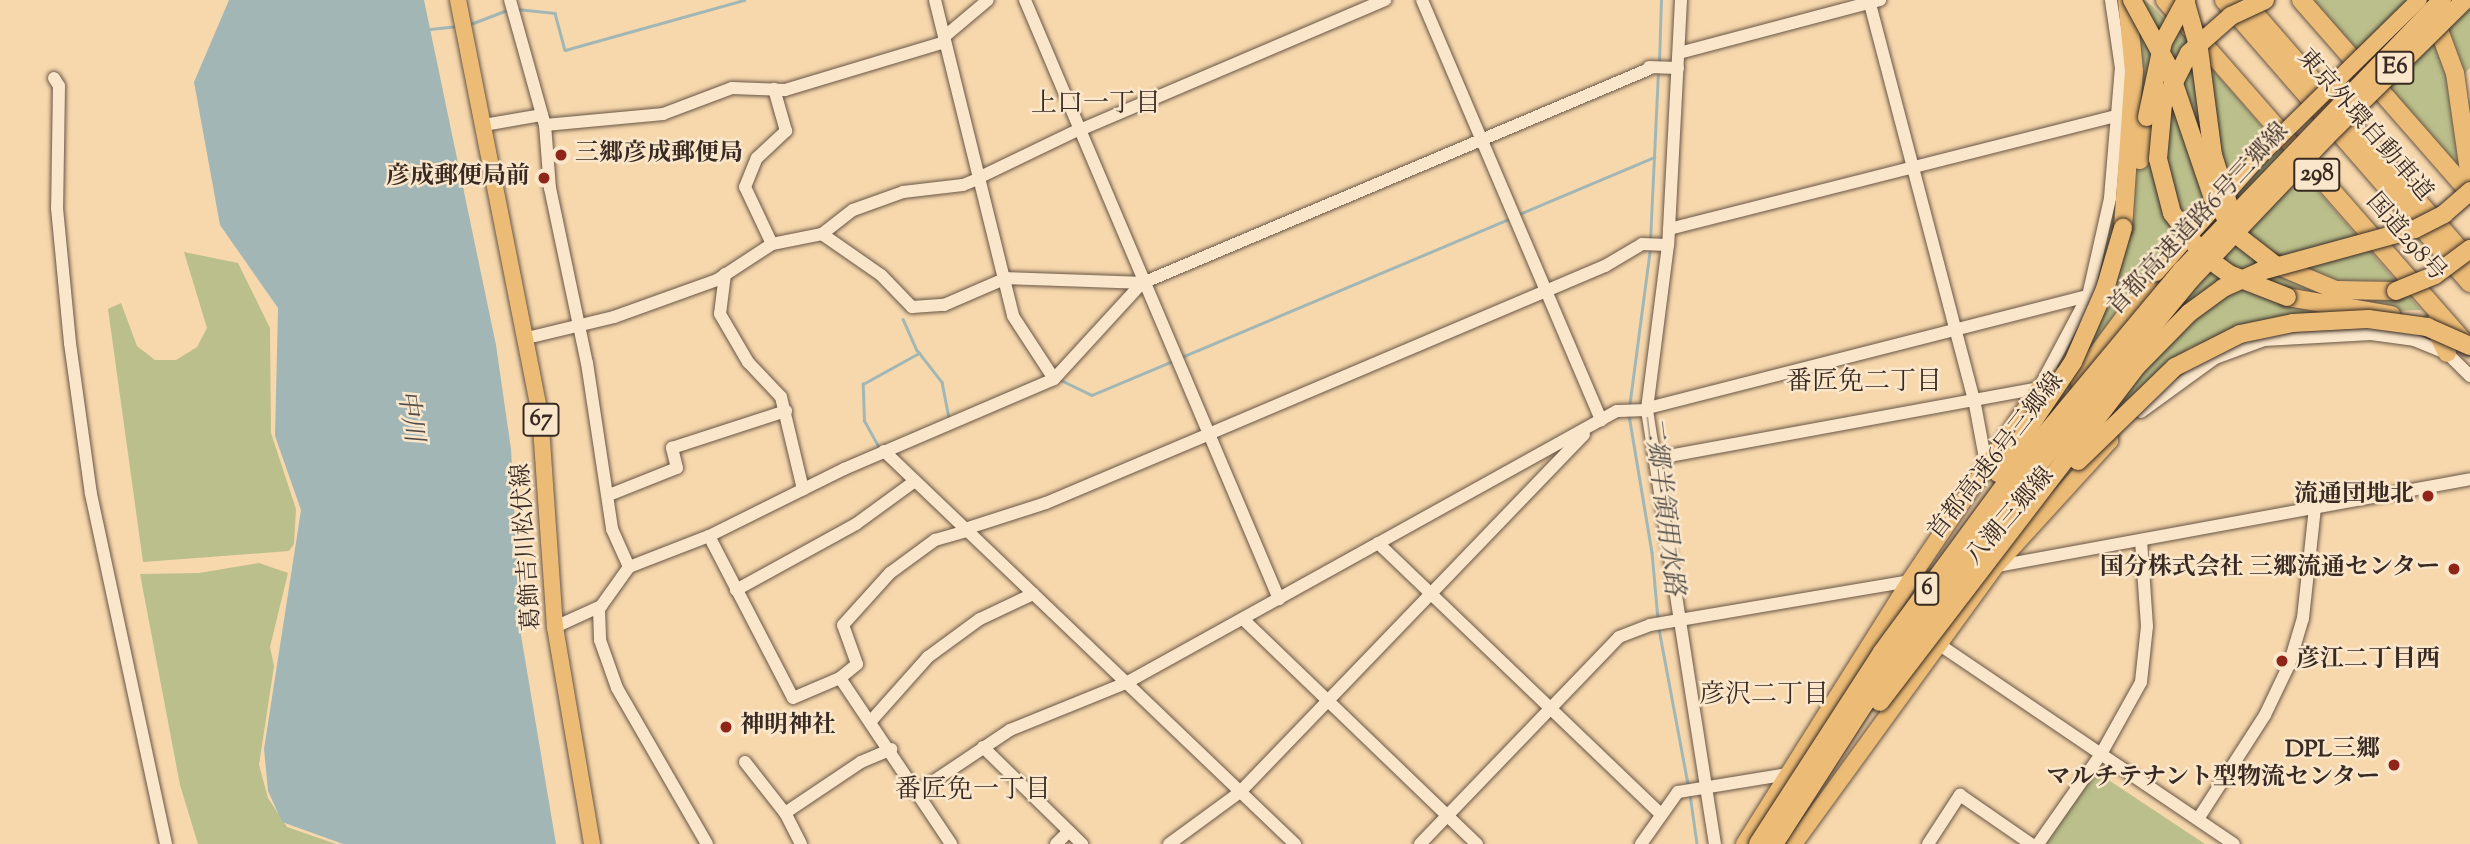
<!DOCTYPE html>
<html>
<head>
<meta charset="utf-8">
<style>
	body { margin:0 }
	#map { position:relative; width:2470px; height:844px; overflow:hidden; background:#f7d8ad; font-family:"Sorts Mill Goudy","Noto Serif JP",serif }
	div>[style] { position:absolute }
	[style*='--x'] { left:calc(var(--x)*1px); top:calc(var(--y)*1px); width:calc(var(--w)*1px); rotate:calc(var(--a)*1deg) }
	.green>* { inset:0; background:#babf8b }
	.water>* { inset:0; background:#a2b7b5 }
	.stream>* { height:2.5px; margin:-1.25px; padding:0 1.25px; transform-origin:1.25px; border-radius:1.25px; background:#a2b7b5 }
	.roads { filter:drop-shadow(0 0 2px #685646) drop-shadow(0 0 2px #685646) }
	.minor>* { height:12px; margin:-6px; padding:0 6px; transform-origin:6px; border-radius:6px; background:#fae6ca }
	.major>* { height:16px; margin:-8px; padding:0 8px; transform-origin:8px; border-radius:8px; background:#ecbc76 }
	.highway>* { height:18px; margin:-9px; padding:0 9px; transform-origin:9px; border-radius:9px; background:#ecbc76 }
	.bridges { filter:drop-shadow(0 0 2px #382a23) drop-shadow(0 0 2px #382a23) }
	.major-bridge>* { height:16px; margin:-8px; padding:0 8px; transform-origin:8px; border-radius:8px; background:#ecbc76 }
	.highway-bridge>* { height:18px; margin:-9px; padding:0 9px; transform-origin:9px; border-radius:9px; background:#ecbc76 }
	.dots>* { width:19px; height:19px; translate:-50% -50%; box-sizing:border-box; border:4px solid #fae6ca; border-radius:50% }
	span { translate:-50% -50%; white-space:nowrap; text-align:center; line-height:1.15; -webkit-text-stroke:5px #fae6ca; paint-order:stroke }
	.shield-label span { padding:2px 5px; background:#fae6ca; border:2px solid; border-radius:5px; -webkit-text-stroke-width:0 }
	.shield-label { font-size:23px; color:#382a23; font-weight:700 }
	.street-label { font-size:24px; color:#382a23 }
	.poi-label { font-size:24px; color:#382a23; font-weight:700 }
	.left { translate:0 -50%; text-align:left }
	.right { translate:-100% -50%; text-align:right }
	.neighbourhood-label { font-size:26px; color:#382a23 }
	.water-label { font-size:26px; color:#524d48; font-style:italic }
</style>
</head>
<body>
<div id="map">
	<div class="green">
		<div style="clip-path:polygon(2128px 0,2144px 0,2152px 6px,2208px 64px,2421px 310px,2329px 314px,2249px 325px,2189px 348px,2119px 406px,2055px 374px,2089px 306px,2109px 232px,2120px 147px)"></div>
		<div style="clip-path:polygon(2311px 0,2470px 0,2470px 68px,2458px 80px,2460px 91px,2470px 102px,2470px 181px)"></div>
		<div style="clip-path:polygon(184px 252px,238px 263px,270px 328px,271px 433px,296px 509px,294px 544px,289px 551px,143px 562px,108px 309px,121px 303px,137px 346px,155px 360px,176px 360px,197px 347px,207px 328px)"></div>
		<div style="clip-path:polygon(259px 563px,288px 573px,270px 647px,274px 666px,259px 765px,268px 798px,287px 827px,336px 844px,198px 844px,180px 785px,140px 574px,199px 573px)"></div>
		<div style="clip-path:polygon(2095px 771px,2205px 844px,2046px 844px)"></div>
	</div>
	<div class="water">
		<div style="clip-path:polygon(229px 0,424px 0,496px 345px,511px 449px,521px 635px,556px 844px,343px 844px,282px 822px,268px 791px,264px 749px,301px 510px,275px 436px,278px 308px,220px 225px,194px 82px)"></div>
	</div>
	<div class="stream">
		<div style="--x:517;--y:9;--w:38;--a:6"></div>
		<div style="--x:555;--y:13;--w:38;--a:75"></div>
		<div style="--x:565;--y:50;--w:186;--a:-15.6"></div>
		<div style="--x:468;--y:25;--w:42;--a:-21"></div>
		<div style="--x:430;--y:29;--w:28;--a:-6"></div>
		<div style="--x:1659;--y:63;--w:63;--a:-88.2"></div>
		<div style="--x:1517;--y:215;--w:149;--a:-22.9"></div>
		<div style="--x:1650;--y:241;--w:171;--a:-87.3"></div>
		<div style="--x:903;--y:319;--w:34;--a:66"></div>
		<div style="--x:917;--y:350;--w:41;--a:52"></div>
		<div style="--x:942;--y:382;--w:36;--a:79"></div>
		<div style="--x:1182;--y:357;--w:357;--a:-22.9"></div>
		<div style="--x:1061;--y:380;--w:34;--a:26"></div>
		<div style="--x:1092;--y:395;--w:88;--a:-22.8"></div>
		<div style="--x:1629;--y:408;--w:161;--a:-82.5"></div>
		<div style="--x:1629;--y:415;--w:139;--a:80.5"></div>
		<div style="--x:1652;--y:552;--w:67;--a:84.9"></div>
		<div style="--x:879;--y:448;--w:31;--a:-119"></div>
		<div style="--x:864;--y:421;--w:37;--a:-92"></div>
		<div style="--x:863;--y:384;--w:64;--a:-29"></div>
		<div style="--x:1659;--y:629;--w:158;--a:79.4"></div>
		<div style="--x:1690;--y:794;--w:50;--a:82"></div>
	</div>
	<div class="roads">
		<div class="minor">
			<div style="--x:510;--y:0;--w:130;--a:74.4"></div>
			<div style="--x:545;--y:125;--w:63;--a:85.5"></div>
			<div style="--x:550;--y:188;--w:179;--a:78.1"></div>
			<div style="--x:587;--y:363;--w:168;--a:81.4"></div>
			<div style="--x:612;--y:529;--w:42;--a:65.9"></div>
			<div style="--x:629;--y:567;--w:52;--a:125.5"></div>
			<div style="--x:599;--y:609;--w:31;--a:88"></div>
			<div style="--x:600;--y:640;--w:51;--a:70.5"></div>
			<div style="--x:617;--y:688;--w:180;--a:60"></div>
			<div style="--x:935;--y:0;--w:325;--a:76.1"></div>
			<div style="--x:1013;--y:316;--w:75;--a:56.9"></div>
			<div style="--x:1025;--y:0;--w:651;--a:67.02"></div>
			<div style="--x:1422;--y:0;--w:457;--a:66.9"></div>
			<div style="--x:1681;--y:0;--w:245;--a:93"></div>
			<div style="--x:1668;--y:245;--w:166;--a:97.3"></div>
			<div style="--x:1647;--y:410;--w:439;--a:81.1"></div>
			<div style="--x:1869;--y:0;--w:413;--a:75.3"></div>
			<div style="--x:1974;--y:399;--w:71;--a:79.5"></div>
			<div style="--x:944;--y:37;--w:57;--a:-40.1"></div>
			<div style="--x:1679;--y:53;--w:208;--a:-14.8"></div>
			<div style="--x:1649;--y:67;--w:29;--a:2"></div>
			<div style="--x:54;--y:78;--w:9;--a:58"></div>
			<div style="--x:59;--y:86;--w:122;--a:90.9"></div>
			<div style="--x:57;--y:208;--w:136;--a:84.5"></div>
			<div style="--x:70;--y:343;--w:152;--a:82.1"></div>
			<div style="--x:91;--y:494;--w:358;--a:77.9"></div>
			<div style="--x:484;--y:125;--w:59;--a:-9.8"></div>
			<div style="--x:545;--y:125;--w:119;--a:-5.3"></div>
			<div style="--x:663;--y:114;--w:74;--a:-20.6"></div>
			<div style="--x:732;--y:88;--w:53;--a:2.2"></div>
			<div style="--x:785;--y:90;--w:167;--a:-16.7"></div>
			<div style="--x:1080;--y:130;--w:332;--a:-23.1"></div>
			<div style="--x:978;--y:178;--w:113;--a:-25.7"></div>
			<div style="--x:1669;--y:229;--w:464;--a:-14.2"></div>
			<div style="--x:822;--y:234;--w:72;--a:34.8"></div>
			<div style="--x:881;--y:275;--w:45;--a:45.9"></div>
			<div style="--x:912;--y:307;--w:32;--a:-4"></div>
			<div style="--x:944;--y:305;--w:65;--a:-23.4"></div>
			<div style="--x:772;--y:244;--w:63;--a:-115.3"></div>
			<div style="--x:745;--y:187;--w:31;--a:-68"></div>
			<div style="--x:757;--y:158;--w:40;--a:-43"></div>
			<div style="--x:786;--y:131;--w:44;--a:-105.9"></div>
			<div style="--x:725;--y:274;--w:40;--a:97.1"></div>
			<div style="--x:720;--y:314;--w:56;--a:59.7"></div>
			<div style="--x:748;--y:362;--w:48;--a:46.7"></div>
			<div style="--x:781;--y:397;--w:95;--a:76.6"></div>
			<div style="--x:1003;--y:278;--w:143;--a:2"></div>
			<div style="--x:1145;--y:282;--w:547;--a:-22.91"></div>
			<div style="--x:527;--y:338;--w:89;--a:-13.6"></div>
			<div style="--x:614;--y:317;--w:109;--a:-19.8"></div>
			<div style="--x:717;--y:280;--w:66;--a:-33.2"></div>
			<div style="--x:772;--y:244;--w:51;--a:-11.3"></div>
			<div style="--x:822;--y:234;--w:39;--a:-38"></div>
			<div style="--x:853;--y:210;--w:53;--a:-19.8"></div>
			<div style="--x:903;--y:192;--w:60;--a:-6.7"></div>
			<div style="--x:963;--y:185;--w:16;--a:-22"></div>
			<div style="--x:1648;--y:408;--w:454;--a:-14.3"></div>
			<div style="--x:2141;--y:412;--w:92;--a:-36.1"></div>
			<div style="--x:2215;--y:358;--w:52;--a:-20.2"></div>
			<div style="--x:2264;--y:340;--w:107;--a:-3.2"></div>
			<div style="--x:2371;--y:334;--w:43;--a:7.9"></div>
			<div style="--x:2414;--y:340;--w:35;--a:22"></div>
			<div style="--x:2447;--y:353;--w:33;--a:45"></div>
			<div style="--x:884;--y:451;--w:569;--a:43.72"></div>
			<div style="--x:1658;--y:458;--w:387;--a:-10.4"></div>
			<div style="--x:2039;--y:388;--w:104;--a:-62"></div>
			<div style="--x:2088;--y:296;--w:100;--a:-77.3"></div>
			<div style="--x:2110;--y:198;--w:130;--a:-85.2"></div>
			<div style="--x:2121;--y:68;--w:69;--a:-98.4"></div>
			<div style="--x:609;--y:495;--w:73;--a:-21.7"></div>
			<div style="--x:677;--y:468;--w:21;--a:-104"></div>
			<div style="--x:672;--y:448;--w:120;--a:-18"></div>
			<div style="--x:965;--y:529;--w:85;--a:-17.8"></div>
			<div style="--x:1046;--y:503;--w:177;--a:-22.9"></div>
			<div style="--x:1209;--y:434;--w:430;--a:-23"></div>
			<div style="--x:1605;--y:266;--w:43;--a:-30.7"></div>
			<div style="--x:1642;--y:244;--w:26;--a:2"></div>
			<div style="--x:709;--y:536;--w:182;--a:62.6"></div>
			<div style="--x:793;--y:698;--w:51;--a:-23.1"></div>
			<div style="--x:840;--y:678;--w:22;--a:-39"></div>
			<div style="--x:857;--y:664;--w:41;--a:-109.7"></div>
			<div style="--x:843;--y:625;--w:70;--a:-47.9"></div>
			<div style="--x:890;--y:573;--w:56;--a:-36.3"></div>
			<div style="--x:935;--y:540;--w:32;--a:-16"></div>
			<div style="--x:1378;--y:543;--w:390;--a:43.8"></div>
			<div style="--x:629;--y:567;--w:86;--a:-21.2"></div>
			<div style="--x:709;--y:536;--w:151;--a:-26.4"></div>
			<div style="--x:844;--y:469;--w:228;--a:-23.2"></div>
			<div style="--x:1054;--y:379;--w:130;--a:-47.5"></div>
			<div style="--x:1992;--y:567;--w:486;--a:-10.4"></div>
			<div style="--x:736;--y:590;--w:137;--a:-28.8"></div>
			<div style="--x:856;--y:524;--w:73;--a:-36.1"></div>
			<div style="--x:1243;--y:619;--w:325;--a:43.9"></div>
			<div style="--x:555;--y:627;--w:51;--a:-24.5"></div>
			<div style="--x:1934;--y:641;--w:362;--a:34.1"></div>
			<div style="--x:840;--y:678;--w:200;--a:56.2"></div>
			<div style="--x:871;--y:721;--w:86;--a:-48.3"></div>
			<div style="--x:928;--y:657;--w:64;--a:-36.2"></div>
			<div style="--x:980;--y:619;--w:59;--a:-25.3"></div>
			<div style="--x:983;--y:747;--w:139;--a:44.4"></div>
			<div style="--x:745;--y:762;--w:65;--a:51.9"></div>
			<div style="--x:919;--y:791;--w:110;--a:-33.8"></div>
			<div style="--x:1010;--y:730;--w:125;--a:-22.1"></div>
			<div style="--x:1126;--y:683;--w:561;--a:-28.99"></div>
			<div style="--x:1617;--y:411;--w:30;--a:-2"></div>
			<div style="--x:2198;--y:819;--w:124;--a:-57.2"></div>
			<div style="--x:2265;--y:715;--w:55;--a:-64.4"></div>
			<div style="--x:2289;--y:665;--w:49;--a:-73.4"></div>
			<div style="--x:2303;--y:618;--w:111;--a:-83.8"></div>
			<div style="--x:801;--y:844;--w:35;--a:-117"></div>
			<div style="--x:785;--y:813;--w:92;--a:-33.9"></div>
			<div style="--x:861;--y:762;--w:33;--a:-23"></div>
			<div style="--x:1056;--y:844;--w:18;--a:-45"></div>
			<div style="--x:1169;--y:844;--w:88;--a:-36.2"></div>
			<div style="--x:1240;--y:792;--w:496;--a:-46.1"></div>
			<div style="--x:1420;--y:844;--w:287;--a:-46.1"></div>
			<div style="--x:1619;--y:637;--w:33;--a:-21"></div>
			<div style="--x:1650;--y:625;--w:293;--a:-9.6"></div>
			<div style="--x:1641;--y:844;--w:64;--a:-54.6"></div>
			<div style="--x:1678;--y:792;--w:118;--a:-9.3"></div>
			<div style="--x:1928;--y:844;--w:59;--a:-56.9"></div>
			<div style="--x:1960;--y:795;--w:86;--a:34.6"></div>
			<div style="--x:2038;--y:844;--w:110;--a:-55"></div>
			<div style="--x:2101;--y:754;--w:82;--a:-60.9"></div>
			<div style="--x:2141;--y:682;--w:56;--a:-83.9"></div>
			<div style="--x:2147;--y:626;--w:86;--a:-94"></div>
		</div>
		<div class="major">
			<div style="--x:458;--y:0;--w:421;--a:78.8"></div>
			<div style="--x:540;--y:413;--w:215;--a:86"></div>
			<div style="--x:555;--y:627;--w:220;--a:80.3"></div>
			<div style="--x:1744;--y:844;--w:312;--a:-57.8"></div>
			<div style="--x:1910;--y:580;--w:231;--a:-56.1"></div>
			<div style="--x:2039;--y:388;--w:30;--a:-30"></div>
			<div style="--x:1794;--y:844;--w:342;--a:-54"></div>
			<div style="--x:1995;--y:567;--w:171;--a:-47.6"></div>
			<div style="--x:2110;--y:441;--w:19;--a:-99"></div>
			<div style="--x:2107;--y:422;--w:35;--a:-135"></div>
			<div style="--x:2082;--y:397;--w:19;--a:-102"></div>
			<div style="--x:2078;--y:378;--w:131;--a:-53.4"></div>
		</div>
		<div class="highway">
			<div style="--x:2165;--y:0;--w:460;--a:48.8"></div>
			<div style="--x:2224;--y:0;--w:375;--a:49"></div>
			<div style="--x:2243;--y:0;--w:346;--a:49"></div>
			<div style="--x:2301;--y:0;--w:257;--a:48.8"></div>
			<div style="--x:2433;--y:14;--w:63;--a:69.6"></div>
			<div style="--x:2455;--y:73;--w:107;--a:81.9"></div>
			<div style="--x:2140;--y:160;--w:44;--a:-80.8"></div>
			<div style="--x:2123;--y:228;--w:157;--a:-86"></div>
			<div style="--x:2134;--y:71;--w:71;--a:-95.6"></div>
			<div style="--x:2274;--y:264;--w:67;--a:22.8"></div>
			<div style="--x:2336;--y:290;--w:60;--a:1"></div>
			<div style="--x:2287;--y:297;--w:106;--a:9.8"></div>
			<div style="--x:2433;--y:324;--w:32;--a:64"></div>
		</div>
	</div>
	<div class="bridges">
		<div class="major-bridge">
			<div style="--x:2156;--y:273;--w:155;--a:-48.4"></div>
			<div style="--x:2259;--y:157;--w:224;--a:-44.5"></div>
		</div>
		<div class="highway-bridge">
			<div style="--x:2132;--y:0;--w:75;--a:61.4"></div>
			<div style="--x:2168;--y:66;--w:139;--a:71.2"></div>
			<div style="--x:2213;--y:198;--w:45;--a:56.7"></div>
			<div style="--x:2238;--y:236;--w:46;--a:37.9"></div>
			<div style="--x:2185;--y:0;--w:51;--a:74.1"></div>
			<div style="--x:2199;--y:49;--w:107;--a:82.5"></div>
			<div style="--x:2213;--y:155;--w:50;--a:72.6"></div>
			<div style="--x:2265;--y:0;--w:38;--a:155"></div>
			<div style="--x:2231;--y:16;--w:56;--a:138.6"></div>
			<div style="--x:2189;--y:53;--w:57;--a:117"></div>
			<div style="--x:2163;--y:104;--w:55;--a:95.2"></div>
			<div style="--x:2158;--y:159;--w:56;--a:75.5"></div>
			<div style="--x:2172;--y:213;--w:52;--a:53.6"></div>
			<div style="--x:2203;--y:255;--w:34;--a:36"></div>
			<div style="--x:2231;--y:275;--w:60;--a:21.4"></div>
			<div style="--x:2147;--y:117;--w:77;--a:-78"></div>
			<div style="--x:2163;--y:42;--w:48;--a:-61.3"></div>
			<div style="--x:2396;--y:291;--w:42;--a:-22.3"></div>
			<div style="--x:2435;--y:275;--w:44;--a:-36.6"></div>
			<div style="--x:2078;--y:461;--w:135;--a:-44.1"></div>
			<div style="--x:2175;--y:367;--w:73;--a:-26.9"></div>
			<div style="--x:2240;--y:334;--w:54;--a:-11.7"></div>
			<div style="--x:2293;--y:323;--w:75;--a:-3.1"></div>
			<div style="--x:2368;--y:319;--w:60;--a:7.7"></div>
			<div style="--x:2427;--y:327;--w:47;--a:23.8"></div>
			<div style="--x:1998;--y:473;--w:134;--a:-56"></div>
			<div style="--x:2073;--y:362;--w:80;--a:-66.3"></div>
			<div style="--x:2105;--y:289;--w:64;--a:-73.6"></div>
			<div style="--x:1880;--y:702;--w:423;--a:-52.6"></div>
			<div style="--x:2137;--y:366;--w:74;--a:-45.5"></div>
			<div style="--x:2189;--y:313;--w:42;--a:-36.3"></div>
			<div style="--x:2223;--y:288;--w:42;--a:-24.1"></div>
			<div style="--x:2261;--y:271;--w:160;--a:-15.3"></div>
			<div style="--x:2415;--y:229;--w:33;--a:-27"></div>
			<div style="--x:2444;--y:214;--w:35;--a:-41"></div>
			<div style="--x:1758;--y:844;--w:229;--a:-57.1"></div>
			<div style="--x:1882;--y:652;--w:228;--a:-53.7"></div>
			<div style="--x:2017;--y:468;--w:258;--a:-50.2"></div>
			<div style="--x:2182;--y:270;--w:375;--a:-46.1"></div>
			<div style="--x:1774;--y:844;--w:168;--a:-57.2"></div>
			<div style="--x:1865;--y:703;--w:281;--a:-54.1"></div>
			<div style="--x:2030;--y:475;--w:254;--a:-50.6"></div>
			<div style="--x:2191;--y:279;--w:196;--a:-46.4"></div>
			<div style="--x:2326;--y:137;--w:195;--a:-44.6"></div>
		</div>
	</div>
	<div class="dots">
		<div style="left:561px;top:155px;background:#8f2418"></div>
		<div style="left:544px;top:178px;background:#8f2418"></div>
		<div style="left:2428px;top:496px;background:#8f2418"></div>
		<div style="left:2454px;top:569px;background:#8f2418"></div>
		<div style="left:2282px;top:661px;background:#8f2418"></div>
		<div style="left:726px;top:727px;background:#8f2418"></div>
		<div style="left:2394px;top:765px;background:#8f2418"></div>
	</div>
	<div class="shield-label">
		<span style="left:2395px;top:68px">E6</span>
		<span style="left:2317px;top:175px">298</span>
		<span style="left:541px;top:420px">67</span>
		<span style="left:1927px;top:589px">6</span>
	</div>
	<div class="street-label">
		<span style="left:2364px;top:126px;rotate:49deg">東京外環自動車道</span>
		<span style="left:2199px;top:220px;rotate:-47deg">首都高速道路6号三郷線</span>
		<span style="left:2405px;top:238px;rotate:49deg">国道298号</span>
		<span style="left:1997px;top:457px;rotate:-52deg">首都高速6号三郷線</span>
		<span style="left:2011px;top:517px;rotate:-49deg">八潮三郷線</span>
		<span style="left:528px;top:547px;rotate:-94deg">葛飾吉川松伏線</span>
	</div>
	<div class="poi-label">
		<span class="left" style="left:575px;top:155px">三郷彦成郵便局</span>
		<span class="right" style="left:530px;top:178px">彦成郵便局前</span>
		<span class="right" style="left:2414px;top:496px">流通団地北</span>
		<span class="right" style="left:2440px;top:569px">国分株式会社 三郷流通センター</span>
		<span class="left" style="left:2296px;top:661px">彦江二丁目西</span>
		<span class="left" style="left:740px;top:727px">神明神社</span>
		<span class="right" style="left:2380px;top:765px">DPL三郷<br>マルチテナント型物流センター</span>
	</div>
	<div class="neighbourhood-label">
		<span style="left:1096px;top:105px">上口一丁目</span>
		<span style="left:1864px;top:383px">番匠免二丁目</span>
		<span style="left:1764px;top:696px">彦沢二丁目</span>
		<span style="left:973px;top:791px">番匠免一丁目</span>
	</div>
	<div class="water-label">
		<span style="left:409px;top:416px;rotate:81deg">中川</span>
		<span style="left:1662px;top:505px;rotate:83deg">二郷半領用水路</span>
	</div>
</div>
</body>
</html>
